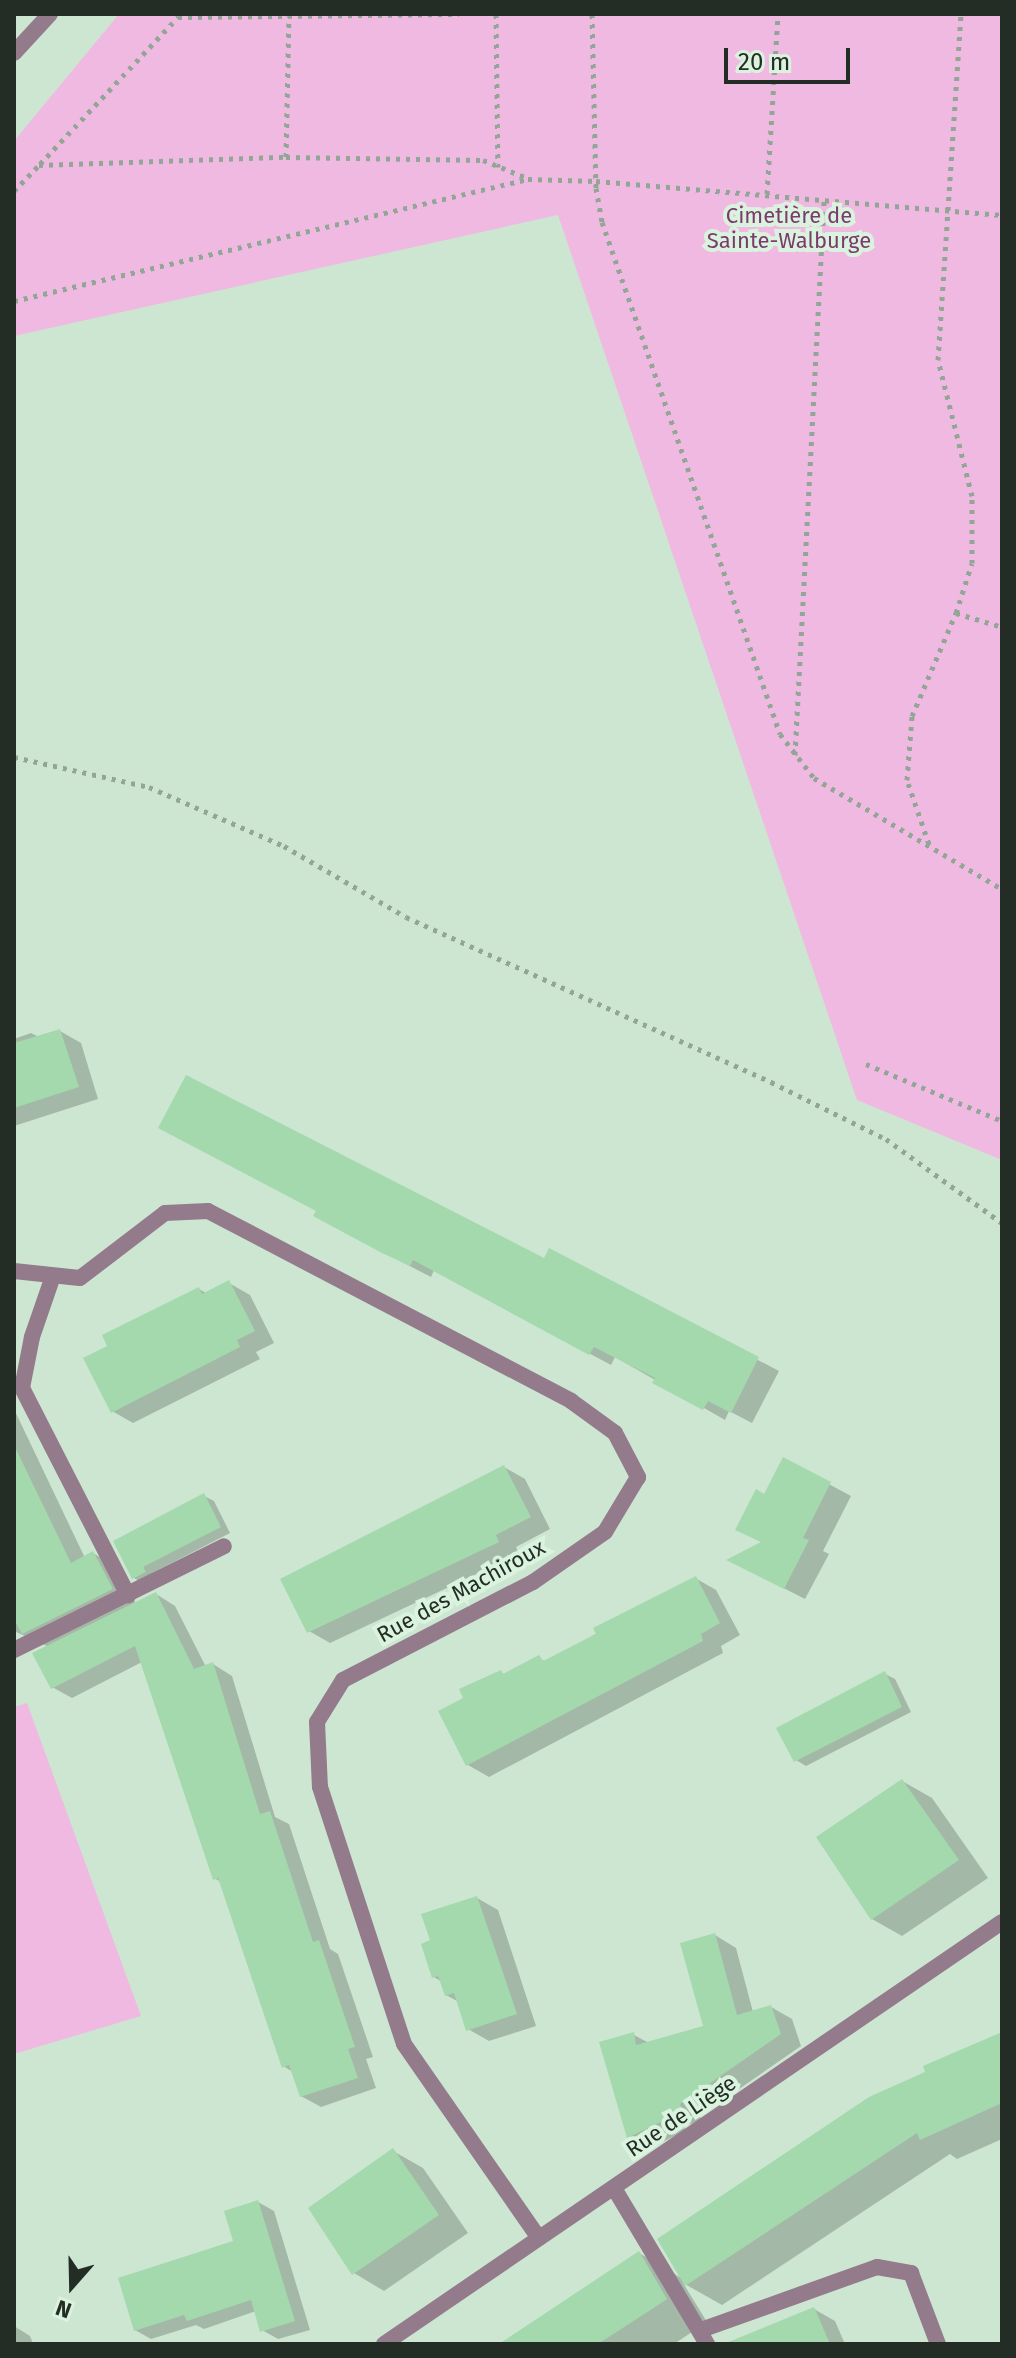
<!DOCTYPE html>
<html>
<head>
<meta charset="utf-8">
<style>
	body { margin:0 }
	#map { position:relative; width:1016px; height:2358px; overflow:hidden; background:#cde6d1; font-family:"Fira Sans",sans-serif }
	div>[style] { position:absolute }
	[style*='--x'] { left:calc(var(--x)*1px); top:calc(var(--y)*1px); width:calc(var(--w)*1px); rotate:calc(var(--a)*1deg) }
	.green>* { inset:0; background:#f0b9e1 }
	.shadow>* { inset:0; background:#0003 }
	.building>* { inset:0; background:#a3d9ac }
	.path>* { height:5px; margin-top:-2.5px; transform-origin:0; background:repeating-linear-gradient(90deg,#92a695 0 4px,transparent 0 10px) }
	.service>* { height:16px; margin:-8px; padding:0 8px; transform-origin:8px; border-radius:8px; background:#937b8c }
	.minor>* { height:16px; margin:-8px; padding:0 8px; transform-origin:8px; border-radius:8px; background:#937b8c }
	.tertiary>* { height:16px; margin:-8px; padding:0 8px; transform-origin:8px; border-radius:8px; background:#937b8c }
	span { translate:-50% -50%; white-space:nowrap; text-align:center; line-height:1.15; -webkit-text-stroke:8px #daf3de; paint-order:stroke }
	.park-label { font-size:22px; color:#7c3a6d }
	.street-label { font-size:22px; color:#242d25 }
	.frame { position:absolute; inset:0; border:16px solid #242d25; pointer-events:none }
	.north { position:absolute; left:32px; top:2246px; width:80px; height:80px; -webkit-text-stroke:6px #daf3de; paint-order:stroke; rotate:200deg; font-size:22px; font-weight:700; line-height:32px; text-align:center; color:#242d25 }
	.north::after { content:''; display:block; margin:auto; width:28px; height:36px; background:#242d25; clip-path:polygon(50% 0,100% 100%,50% 72%,0 100%) }
	.scale { position:absolute; left:724px; top:48px; width:126px; height:36px; box-sizing:border-box; border:4px solid #242d25; border-top:0; padding-left:10px; font-size:24px; line-height:28px; white-space:nowrap; color:#242d25; -webkit-text-stroke:6px #daf3de; paint-order:stroke }
</style>
</head>
<body>
<div id="map">
	<div class="green">
		<div style="clip-path:polygon(119px 14px,1002px 14px,1002px 1160px,857px 1100px,558px 215px,14px 336px,14px 141px)"></div>
		<div style="clip-path:polygon(27px 1703px,141px 2016px,14px 2054px,14px 1707px)"></div>
	</div>
	<div class="shadow">
		<div style="clip-path:polygon(60px 1031px,81px 1043px,98px 1099px,14px 1126px,14px 1039px,31px 1033px,39px 1037px)"></div>
		<div style="clip-path:polygon(336px 1228px,545px 1261px,550px 1251px,779px 1371px,752px 1423px,729px 1411px,725px 1420px,615px 1357px,611px 1365px,434px 1270px,431px 1277px)"></div>
		<div style="clip-path:polygon(229px 1283px,250px 1295px,274px 1343px,256px 1352px,260px 1359px,133px 1423px,112px 1411px,109px 1347px,199px 1289px,206px 1293px)"></div>
		<div style="clip-path:polygon(14px 1409px,85px 1558px,93px 1553px,118px 1568px,136px 1604px,156px 1594px,175px 1606px,206px 1667px,213px 1664px,232px 1676px,275px 1817px,289px 1824px,330px 1949px,338px 1954px,373px 2057px,366px 2059px,376px 2088px,321px 2107px,301px 2096px,293px 2072px,283px 2066px,221px 1882px,214px 1878px,142px 1662px,72px 1698px,52px 1687px,49px 1647px,14px 1631px)"></div>
		<div style="clip-path:polygon(784px 1460px,851px 1496px,823px 1551px,829px 1554px,805px 1599px,750px 1571px,763px 1543px,738px 1529px,765px 1496px)"></div>
		<div style="clip-path:polygon(504px 1467px,525px 1479px,550px 1529px,516px 1547px,519px 1554px,330px 1643px,309px 1631px)"></div>
		<div style="clip-path:polygon(204px 1496px,214px 1501px,230px 1533px,152px 1573px,144px 1584px,134px 1578px)"></div>
		<div style="clip-path:polygon(695px 1578px,716px 1590px,740px 1635px,721px 1646px,723px 1653px,489px 1777px,468px 1765px,465px 1699px,500px 1672px,506px 1675px,539px 1658px,546px 1662px)"></div>
		<div style="clip-path:polygon(885px 1674px,895px 1679px,911px 1712px,806px 1766px,796px 1760px)"></div>
		<div style="clip-path:polygon(902px 1781px,932px 1798px,988px 1878px,902px 1936px,872px 1919px)"></div>
		<div style="clip-path:polygon(477px 1898px,498px 1910px,536px 2026px,489px 2041px,468px 2029px,459px 2002px,446px 1995px,442px 1982px,434px 1977px,433px 1942px)"></div>
		<div style="clip-path:polygon(715px 1935px,736px 1948px,753px 2012px,771px 2007px,792px 2019px,801px 2046px,700px 2116px,701px 2121px,684px 2126px,685px 2131px,650px 2148px,629px 2136px,634px 2035px,649px 2043px,705px 2028px)"></div>
		<div style="clip-path:polygon(1002px 2033px,1002px 2139px,957px 2159px,950px 2154px,722px 2305px,683px 2283px,707px 2322px,674px 2344px,500px 2344px,639px 2253px,683px 2279px,928px 2073px)"></div>
		<div style="clip-path:polygon(393px 2151px,423px 2168px,468px 2233px,384px 2291px,354px 2273px)"></div>
		<div style="clip-path:polygon(258px 2202px,274px 2211px,310px 2330px,278px 2339px,262px 2330px,256px 2311px,204px 2329px,196px 2325px,151px 2339px,135px 2330px,235px 2242px)"></div>
		<div style="clip-path:polygon(814px 2309px,835px 2321px,845px 2344px,776px 2344px)"></div>
		<div style="clip-path:polygon(14px 2326px,30px 2336px,33px 2344px,14px 2344px)"></div>
	</div>
	<div class="building">
		<div style="clip-path:polygon(60px 1029px,79px 1087px,14px 1108px,14px 1043px)"></div>
		<div style="clip-path:polygon(186px 1075px,544px 1258px,549px 1248px,759px 1357px,731px 1413px,708px 1401px,703px 1410px,652px 1383px,655px 1378px,594px 1347px,589px 1355px,413px 1260px,410px 1266px,382px 1253px,313px 1216px,316px 1211px,158px 1128px)"></div>
		<div style="clip-path:polygon(229px 1280px,255px 1331px,237px 1340px,240px 1347px,111px 1413px,83px 1358px,107px 1346px,102px 1335px,199px 1287px,202px 1294px)"></div>
		<div style="clip-path:polygon(14px 1445px,71px 1563px,93px 1551px,113px 1589px,22px 1634px,14px 1619px)"></div>
		<div style="clip-path:polygon(783px 1457px,831px 1482px,803px 1538px,809px 1540px,784px 1589px,726px 1560px,761px 1542px,735px 1530px,756px 1489px,764px 1494px)"></div>
		<div style="clip-path:polygon(504px 1465px,531px 1517px,496px 1535px,499px 1542px,307px 1633px,280px 1579px)"></div>
		<div style="clip-path:polygon(204px 1493px,221px 1527px,143px 1567px,146px 1572px,132px 1579px,113px 1541px)"></div>
		<div style="clip-path:polygon(696px 1576px,720px 1623px,701px 1634px,703px 1641px,466px 1766px,438px 1711px,463px 1698px,459px 1689px,501px 1670px,503px 1674px,539px 1655px,543px 1661px,596px 1634px,593px 1628px)"></div>
		<div style="clip-path:polygon(156px 1592px,194px 1669px,213px 1662px,260px 1814px,270px 1811px,313px 1942px,319px 1940px,355px 2047px,348px 2049px,358px 2078px,300px 2097px,289px 2065px,282px 2068px,218px 1878px,213px 1880px,135px 1646px,51px 1689px,32px 1653px)"></div>
		<div style="clip-path:polygon(885px 1671px,902px 1707px,794px 1762px,776px 1728px)"></div>
		<div style="clip-path:polygon(902px 1779px,959px 1860px,871px 1920px,816px 1837px)"></div>
		<div style="clip-path:polygon(477px 1896px,517px 2014px,466px 2031px,454px 1993px,445px 1996px,438px 1976px,432px 1978px,421px 1944px,430px 1940px,421px 1914px)"></div>
		<div style="clip-path:polygon(715px 1933px,737px 2015px,771px 2005px,781px 2034px,680px 2104px,682px 2109px,664px 2115px,665px 2120px,627px 2138px,599px 2042px,634px 2032px,636px 2045px,703px 2026px,680px 1943px)"></div>
		<div style="clip-path:polygon(1002px 2032px,1002px 2103px,920px 2140px,917px 2133px,685px 2286px,657px 2239px,869px 2097px,925px 2072px,923px 2066px)"></div>
		<div style="clip-path:polygon(393px 2148px,439px 2215px,352px 2275px,308px 2208px)"></div>
		<div style="clip-path:polygon(258px 2200px,295px 2321px,260px 2332px,251px 2300px,187px 2321px,184px 2315px,134px 2331px,118px 2278px,233px 2241px,224px 2211px)"></div>
		<div style="clip-path:polygon(639px 2251px,667px 2299px,649px 2311px,598px 2344px,499px 2344px)"></div>
		<div style="clip-path:polygon(814px 2307px,830px 2344px,726px 2344px,726px 2343px)"></div>
	</div>
	<div class="path">
		<div style="--x:496;--y:14;--w:153;--a:89.3"></div>
		<div style="--x:592;--y:14;--w:174;--a:88.7"></div>
		<div style="--x:596;--y:188;--w:35;--a:80"></div>
		<div style="--x:602;--y:222;--w:542;--a:70.83"></div>
		<div style="--x:780;--y:734;--w:56;--a:52.3"></div>
		<div style="--x:814;--y:778;--w:218;--a:30.6"></div>
		<div style="--x:178;--y:17;--w:281;--a:-0.6"></div>
		<div style="--x:286;--y:157;--w:141;--a:-88.8"></div>
		<div style="--x:40;--y:164;--w:202;--a:-46.8"></div>
		<div style="--x:14;--y:191;--w:36;--a:-46"></div>
		<div style="--x:39;--y:165;--w:247;--a:-1.9"></div>
		<div style="--x:286;--y:157;--w:197;--a:0.9"></div>
		<div style="--x:483;--y:160;--w:48;--a:22.2"></div>
		<div style="--x:767;--y:194;--w:180;--a:-86.5"></div>
		<div style="--x:14;--y:301;--w:528;--a:-13.35"></div>
		<div style="--x:528;--y:179;--w:68;--a:1.7"></div>
		<div style="--x:596;--y:181;--w:407;--a:4.8"></div>
		<div style="--x:956;--y:613;--w:48;--a:16.9"></div>
		<div style="--x:795;--y:755;--w:555;--a:-87"></div>
		<div style="--x:14;--y:757;--w:138;--a:12.5"></div>
		<div style="--x:149;--y:787;--w:147;--a:23.6"></div>
		<div style="--x:284;--y:846;--w:141;--a:30.2"></div>
		<div style="--x:406;--y:917;--w:401;--a:24.3"></div>
		<div style="--x:771;--y:1082;--w:128;--a:26.4"></div>
		<div style="--x:886;--y:1139;--w:143;--a:35.9"></div>
		<div style="--x:929;--y:844;--w:68;--a:-109"></div>
		<div style="--x:907;--y:780;--w:64;--a:-85.5"></div>
		<div style="--x:912;--y:716;--w:112;--a:-66.9"></div>
		<div style="--x:956;--y:613;--w:52;--a:-72.3"></div>
		<div style="--x:972;--y:563;--w:67;--a:-90"></div>
		<div style="--x:972;--y:496;--w:140;--a:-104"></div>
		<div style="--x:938;--y:360;--w:347;--a:-86.2"></div>
		<div style="--x:866;--y:1064;--w:147;--a:22.7"></div>
	</div>
	<div class="service">
		<div style="--x:14;--y:1650;--w:234;--a:-26.3"></div>
		<div style="--x:701;--y:2330;--w:187;--a:-19.7"></div>
		<div style="--x:877;--y:2267;--w:35;--a:10"></div>
		<div style="--x:911;--y:2273;--w:76;--a:69.2"></div>
	</div>
	<div class="minor">
		<div style="--x:14;--y:1271;--w:66;--a:6.1"></div>
		<div style="--x:80;--y:1278;--w:107;--a:-37.4"></div>
		<div style="--x:165;--y:1213;--w:43;--a:-2.7"></div>
		<div style="--x:208;--y:1211;--w:410;--a:27.6"></div>
		<div style="--x:571;--y:1401;--w:54;--a:36"></div>
		<div style="--x:615;--y:1433;--w:50;--a:62.4"></div>
		<div style="--x:638;--y:1477;--w:64;--a:121"></div>
		<div style="--x:605;--y:1532;--w:88;--a:145.2"></div>
		<div style="--x:533;--y:1582;--w:214;--a:152.7"></div>
		<div style="--x:343;--y:1680;--w:49;--a:121.8"></div>
		<div style="--x:317;--y:1722;--w:65;--a:87.4"></div>
		<div style="--x:320;--y:1787;--w:270;--a:71.9"></div>
		<div style="--x:404;--y:2044;--w:235;--a:55.2"></div>
		<div style="--x:53;--y:1276;--w:65;--a:109"></div>
		<div style="--x:32;--y:1337;--w:52;--a:101.1"></div>
		<div style="--x:22;--y:1388;--w:233;--a:62.9"></div>
		<div style="--x:614;--y:2188;--w:182;--a:59.2"></div>
		<div style="--x:384;--y:2344;--w:748;--a:-34.33"></div>
	</div>
	<div class="tertiary">
		<div style="--x:14;--y:53;--w:53;--a:-47.3"></div>
	</div>
	<div class="park-label">
		<span style="left:789px;top:228px">Cimetière de<br>Sainte-Walburge</span>
	</div>
	<div class="street-label">
		<span style="left:461px;top:1591px;rotate:-29deg">Rue des Machiroux</span>
		<span style="left:681px;top:2116px;rotate:-34deg">Rue de Liège</span>
	</div>
	<div class="frame"></div>
	<div class="north">N</div>
	<div class="scale">20 m</div>
</div>
</body>
</html>
